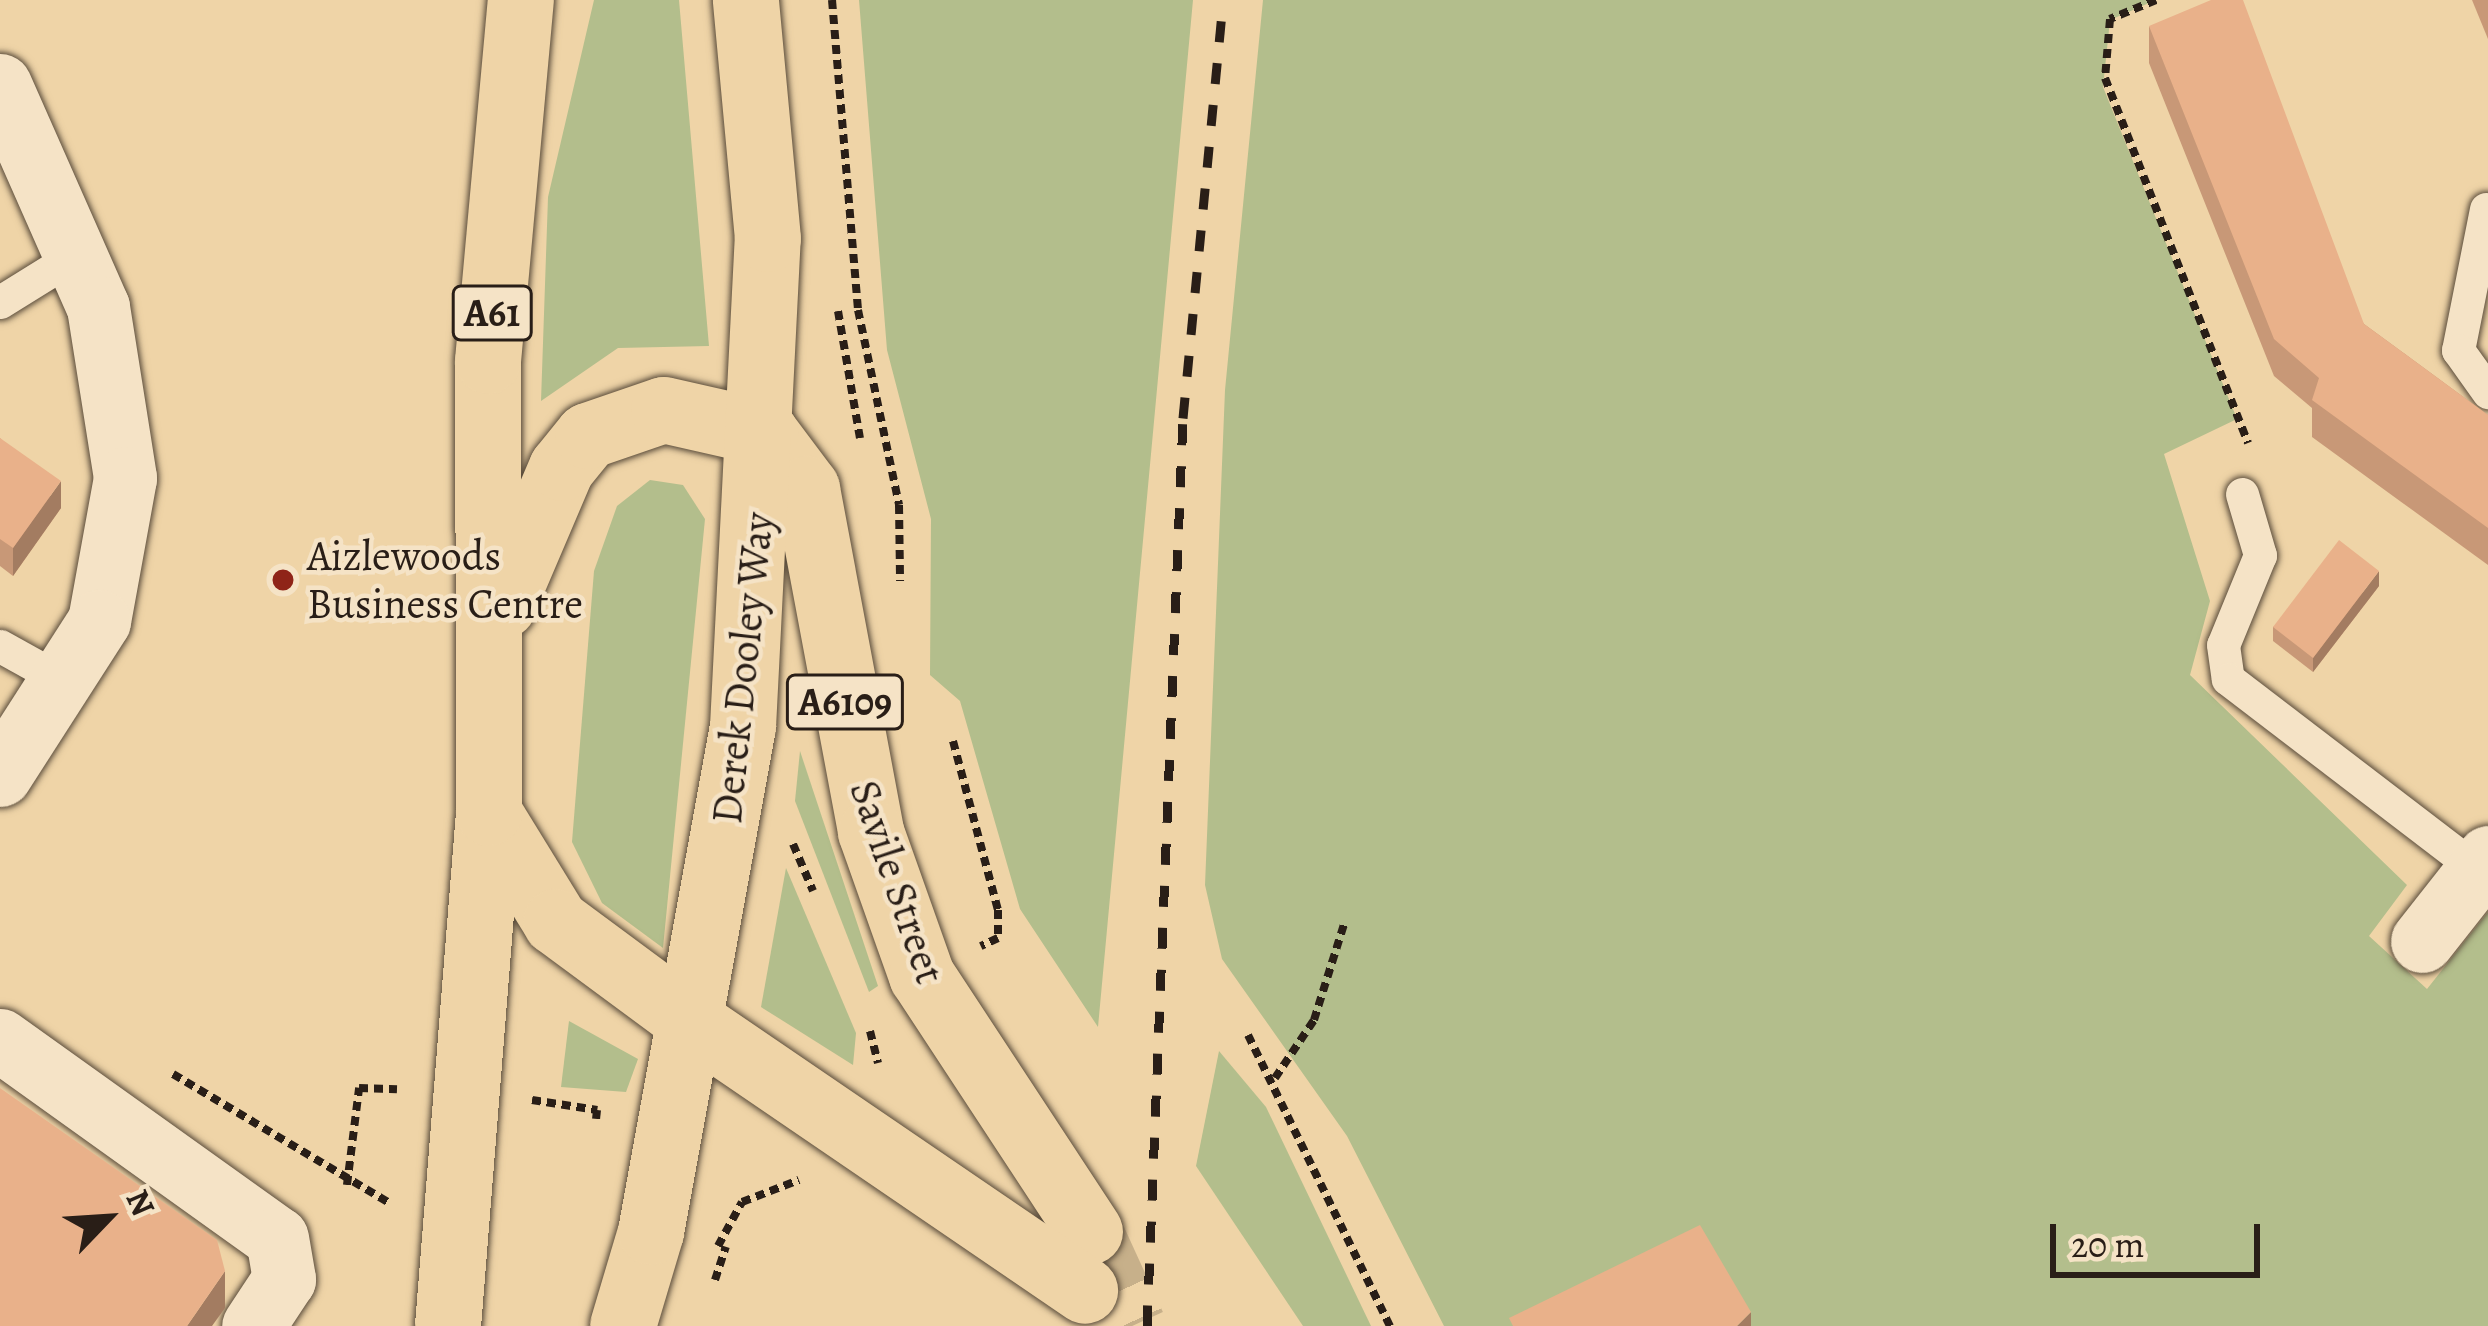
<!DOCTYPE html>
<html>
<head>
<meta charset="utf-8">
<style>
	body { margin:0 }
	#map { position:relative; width:2488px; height:1326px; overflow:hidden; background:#efd4a7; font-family:Alegreya,serif }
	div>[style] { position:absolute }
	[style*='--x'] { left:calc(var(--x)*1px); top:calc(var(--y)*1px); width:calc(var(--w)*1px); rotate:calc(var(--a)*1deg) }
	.green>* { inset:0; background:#b3be8c }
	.primary-tunnel>* { height:66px; margin-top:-33px; transform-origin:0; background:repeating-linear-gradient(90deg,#c7b08a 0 66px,transparent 0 99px) }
	.path>* { height:8px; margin-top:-4px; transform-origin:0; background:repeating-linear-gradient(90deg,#291e17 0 9px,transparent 0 15px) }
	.roads { filter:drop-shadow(0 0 3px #5a4c3b) drop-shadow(0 0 3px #5a4c3b) }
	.lane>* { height:33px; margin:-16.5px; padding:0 16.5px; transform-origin:16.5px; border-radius:16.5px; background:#f5e3c6 }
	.street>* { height:63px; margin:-31.5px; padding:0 31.5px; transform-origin:31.5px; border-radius:31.5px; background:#f5e3c6 }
	.primary>* { height:66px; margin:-33px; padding:0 33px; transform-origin:33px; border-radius:33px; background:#efd4a7 }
	.highway>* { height:66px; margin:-33px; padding:0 33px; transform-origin:33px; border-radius:33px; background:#efd4a7 }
	.rail>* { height:9px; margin-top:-4.5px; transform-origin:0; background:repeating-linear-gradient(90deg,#291e17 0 21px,transparent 0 42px) }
	.wall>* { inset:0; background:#c89877 }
	.shaded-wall>* { inset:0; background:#a37c61 }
	.building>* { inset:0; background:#e9b18a }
	.dots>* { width:33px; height:33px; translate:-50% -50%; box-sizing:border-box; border:6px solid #f5e3c6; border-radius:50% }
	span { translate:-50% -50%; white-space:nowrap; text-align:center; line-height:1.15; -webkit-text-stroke:9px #f5e3c6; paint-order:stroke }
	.shield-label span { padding:3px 9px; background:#f5e3c6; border:3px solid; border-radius:9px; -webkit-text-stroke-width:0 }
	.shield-label { font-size:39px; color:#291e17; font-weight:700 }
	.poi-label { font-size:42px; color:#291e17 }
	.left { translate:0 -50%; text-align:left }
	.street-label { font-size:42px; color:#291e17 }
	.north { position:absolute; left:48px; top:1158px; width:120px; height:120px; -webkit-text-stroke:9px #f5e3c6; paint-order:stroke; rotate:65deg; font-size:33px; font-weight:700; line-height:48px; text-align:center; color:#291e17 }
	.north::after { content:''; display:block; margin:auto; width:42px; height:54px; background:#291e17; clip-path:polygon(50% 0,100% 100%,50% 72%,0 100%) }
	.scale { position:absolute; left:2050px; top:1224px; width:210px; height:54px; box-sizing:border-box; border:6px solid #291e17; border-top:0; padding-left:15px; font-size:36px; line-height:42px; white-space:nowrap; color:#291e17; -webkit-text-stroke:9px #f5e3c6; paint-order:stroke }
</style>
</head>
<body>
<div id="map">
	<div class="green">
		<div style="clip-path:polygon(594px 0,679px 0,709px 346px,618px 348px,541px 401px,548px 197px)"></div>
		<div style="clip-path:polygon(859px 0,1193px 0,1098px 1027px,1020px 909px,960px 701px,930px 675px,931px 519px,887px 350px)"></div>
		<div style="clip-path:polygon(1263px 0,2156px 0,2110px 20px,2103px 87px,2237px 419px,2164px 454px,2210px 601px,2190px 675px,2407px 885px,2369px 936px,2427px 989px,2488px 912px,2488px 1326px,1444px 1326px,1347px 1136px,1222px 959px,1205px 885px,1225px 390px)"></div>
		<div style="clip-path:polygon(650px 480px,683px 485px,705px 519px,663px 948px,602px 903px,572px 842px,594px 571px,617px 506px)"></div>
		<div style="clip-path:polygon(800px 751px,878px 986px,869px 992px,795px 801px)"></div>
		<div style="clip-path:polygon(786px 868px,856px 1033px,853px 1065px,761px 1007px)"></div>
		<div style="clip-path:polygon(569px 1021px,638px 1059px,626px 1092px,561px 1087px)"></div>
		<div style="clip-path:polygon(1219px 1051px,1266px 1107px,1371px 1326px,1303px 1326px,1196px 1166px)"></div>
	</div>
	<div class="primary-tunnel">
		<div style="--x:1090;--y:1232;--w:103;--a:65.4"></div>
	</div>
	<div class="path">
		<div style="--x:832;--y:0;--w:311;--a:85.2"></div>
		<div style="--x:858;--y:310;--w:199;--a:78.1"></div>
		<div style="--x:899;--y:505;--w:76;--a:89.2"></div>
		<div style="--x:2156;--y:0;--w:50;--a:157.6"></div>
		<div style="--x:2110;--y:19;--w:59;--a:94.8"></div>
		<div style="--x:2105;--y:78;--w:392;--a:68.6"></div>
		<div style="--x:838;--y:311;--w:129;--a:80.2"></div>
		<div style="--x:953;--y:741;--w:175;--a:75.1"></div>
		<div style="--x:998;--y:910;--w:28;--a:90"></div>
		<div style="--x:998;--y:938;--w:19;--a:155"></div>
		<div style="--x:793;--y:844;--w:51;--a:66.9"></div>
		<div style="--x:870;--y:1031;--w:33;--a:76"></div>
		<div style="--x:1248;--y:1035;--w:324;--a:64"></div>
		<div style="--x:173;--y:1074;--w:254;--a:30.8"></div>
		<div style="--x:1275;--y:1078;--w:70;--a:-56.1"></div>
		<div style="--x:1314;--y:1020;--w:104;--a:-72.6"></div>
		<div style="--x:532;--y:1100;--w:66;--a:8.7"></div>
		<div style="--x:597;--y:1110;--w:9;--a:96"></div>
		<div style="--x:347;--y:1185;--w:98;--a:-82.9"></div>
		<div style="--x:359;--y:1088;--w:38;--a:2"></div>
		<div style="--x:718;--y:1246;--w:50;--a:-61.4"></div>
		<div style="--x:742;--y:1202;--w:61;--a:-21.1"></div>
		<div style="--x:715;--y:1280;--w:35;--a:-72"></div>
	</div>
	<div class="roads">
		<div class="lane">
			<div style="--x:2486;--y:209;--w:144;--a:101.2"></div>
			<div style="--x:2458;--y:350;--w:52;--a:54.5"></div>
			<div style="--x:0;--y:302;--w:91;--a:-31.9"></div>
			<div style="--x:2242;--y:494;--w:64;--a:73.6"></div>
			<div style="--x:2260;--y:555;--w:97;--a:112.3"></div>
			<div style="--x:2223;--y:645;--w:34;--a:82"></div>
			<div style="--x:2228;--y:679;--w:315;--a:37.4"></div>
			<div style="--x:0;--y:646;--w:74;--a:29"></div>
		</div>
		<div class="street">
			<div style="--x:0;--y:85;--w:243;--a:66.2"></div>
			<div style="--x:98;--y:307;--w:173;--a:81"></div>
			<div style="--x:125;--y:478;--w:145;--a:100.3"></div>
			<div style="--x:99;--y:621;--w:183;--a:122.7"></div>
			<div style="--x:2422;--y:941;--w:107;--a:-51.8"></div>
			<div style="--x:0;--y:1040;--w:340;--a:35.6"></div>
			<div style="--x:277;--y:1238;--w:42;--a:80.3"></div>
			<div style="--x:284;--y:1279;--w:56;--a:123.4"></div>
		</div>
		<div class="primary">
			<div style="--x:765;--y:433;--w:70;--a:53.1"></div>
			<div style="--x:807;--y:489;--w:349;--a:79.4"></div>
			<div style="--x:871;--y:832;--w:153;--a:70.5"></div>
			<div style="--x:922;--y:976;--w:306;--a:56.7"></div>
			<div style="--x:687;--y:1019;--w:482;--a:34.3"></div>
		</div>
		<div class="highway">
			<div style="--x:503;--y:606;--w:150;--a:-66.9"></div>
			<div style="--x:562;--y:468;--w:41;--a:-50.9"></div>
			<div style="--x:588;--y:436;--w:80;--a:-18.9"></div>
			<div style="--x:664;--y:410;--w:104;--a:12.8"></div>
			<div style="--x:489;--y:813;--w:128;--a:58.4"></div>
			<div style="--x:556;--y:922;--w:163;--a:36.5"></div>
			<div style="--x:448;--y:1326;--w:515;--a:-85.43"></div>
			<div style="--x:489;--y:813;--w:452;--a:-90.1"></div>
			<div style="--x:488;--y:361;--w:363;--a:-84.8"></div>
			<div style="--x:623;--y:1326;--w:98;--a:-73.4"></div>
			<div style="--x:651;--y:1232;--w:513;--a:-79.68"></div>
			<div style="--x:743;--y:727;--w:489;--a:-87.1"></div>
			<div style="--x:768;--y:239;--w:240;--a:-95.3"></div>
		</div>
	</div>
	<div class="rail">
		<div style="--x:1147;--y:1326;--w:909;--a:-87.73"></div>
		<div style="--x:1183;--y:418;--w:420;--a:-84.5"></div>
	</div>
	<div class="wall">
		<div style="clip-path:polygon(2472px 0,2488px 0,2488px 39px)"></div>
		<div style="clip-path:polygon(2149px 26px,2364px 324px,2488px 415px,2488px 565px,2312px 437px,2312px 408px,2274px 376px,2149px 63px)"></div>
		<div style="clip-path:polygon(0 438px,61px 508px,13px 576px,0 566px)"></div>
		<div style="clip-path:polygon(2379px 586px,2313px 672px,2273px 641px,2273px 627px)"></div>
	</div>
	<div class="shaded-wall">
		<div style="clip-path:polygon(61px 481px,61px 508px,13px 576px,13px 548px)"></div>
		<div style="clip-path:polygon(2379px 571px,2379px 586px,2313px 672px,2313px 658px)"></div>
		<div style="clip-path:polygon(225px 1271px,225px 1308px,212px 1326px,187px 1326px)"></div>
		<div style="clip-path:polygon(1751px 1312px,1751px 1326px,1737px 1326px)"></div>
	</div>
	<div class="building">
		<div style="clip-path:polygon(2211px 0,2243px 0,2364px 324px,2488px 415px,2488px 528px,2312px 400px,2319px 378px,2274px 339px,2149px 26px)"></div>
		<div style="clip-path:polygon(0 438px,61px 481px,13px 548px,0 539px)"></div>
		<div style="clip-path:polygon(2339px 540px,2379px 571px,2313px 658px,2273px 627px)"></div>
		<div style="clip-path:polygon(0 1088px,217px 1240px,225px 1271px,187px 1326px,0 1326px)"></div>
		<div style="clip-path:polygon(1700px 1225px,1751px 1312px,1737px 1326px,1513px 1326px,1509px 1318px)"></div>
	</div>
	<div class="dots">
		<div style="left:283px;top:580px;background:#8f2418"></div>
	</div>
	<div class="shield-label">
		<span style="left:492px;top:313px">A61</span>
		<span style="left:845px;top:702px">A6109</span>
	</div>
	<div class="poi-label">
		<span class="left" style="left:307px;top:580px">Aizlewoods<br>Business Centre</span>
	</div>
	<div class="street-label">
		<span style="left:743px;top:668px;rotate:-84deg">Derek Dooley Way</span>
		<span style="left:897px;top:882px;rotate:71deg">Savile Street</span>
	</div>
	<div class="north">N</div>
	<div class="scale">20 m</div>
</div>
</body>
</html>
